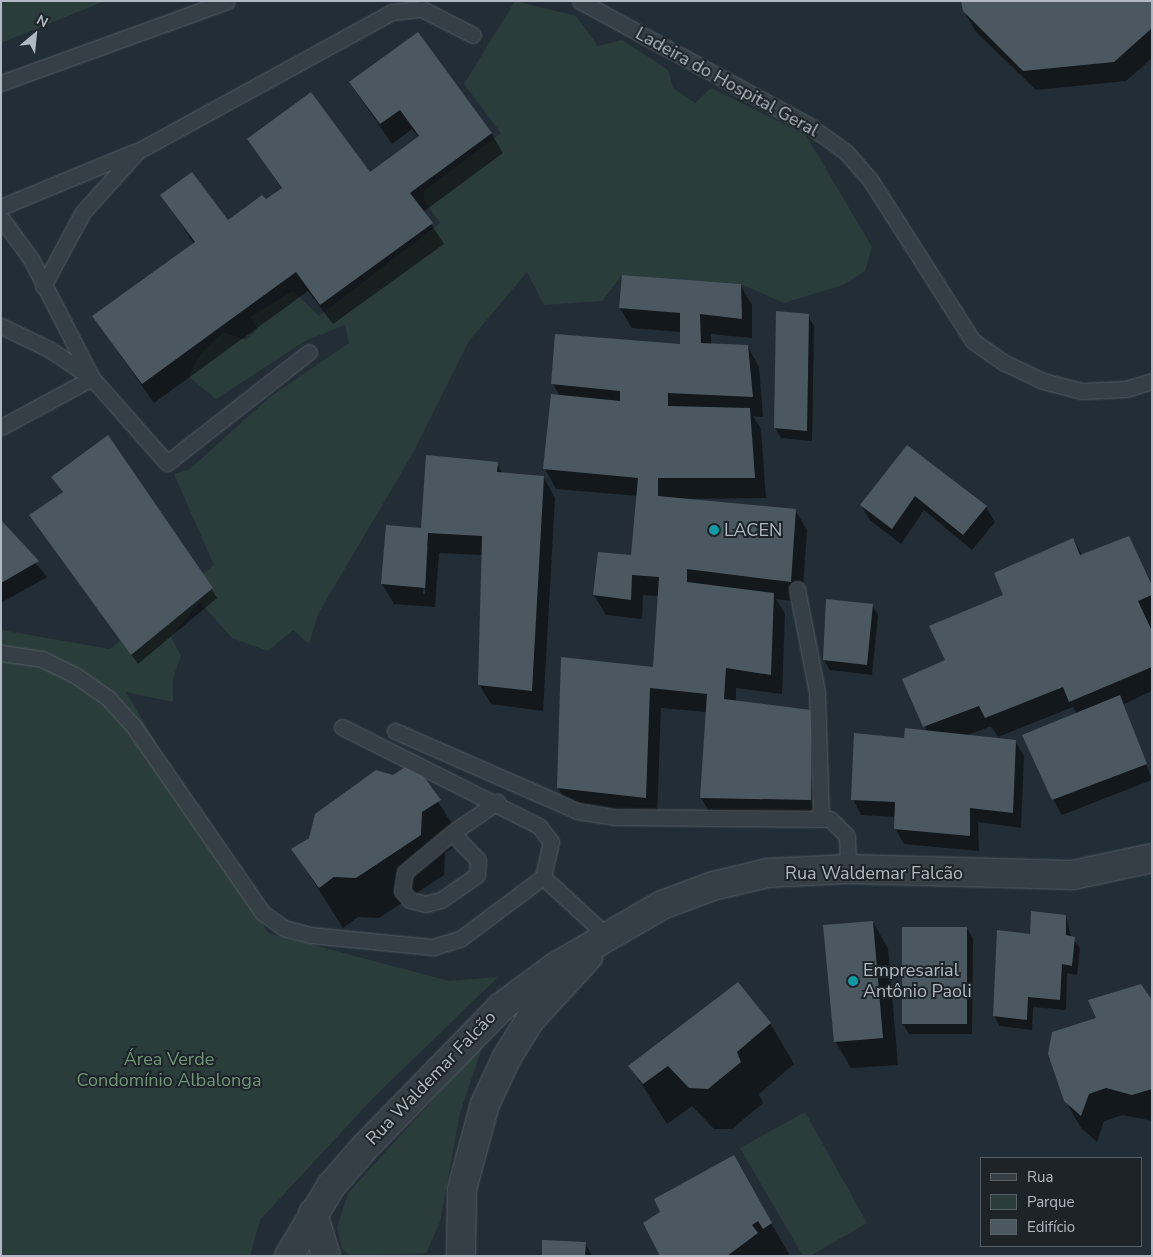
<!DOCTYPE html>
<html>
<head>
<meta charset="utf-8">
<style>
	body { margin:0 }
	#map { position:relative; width:1153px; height:1257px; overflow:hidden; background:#232d35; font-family:"Nunito Sans",sans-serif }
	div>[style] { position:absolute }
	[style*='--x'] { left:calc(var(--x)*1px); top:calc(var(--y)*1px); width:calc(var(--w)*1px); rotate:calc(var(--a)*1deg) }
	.green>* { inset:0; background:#2b3d3b }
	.shadow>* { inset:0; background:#0007 }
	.building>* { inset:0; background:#4c5860 }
	.roads { filter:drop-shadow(0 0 1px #545d64) drop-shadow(0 0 1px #545d64) }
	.service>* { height:15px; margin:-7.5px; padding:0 7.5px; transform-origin:7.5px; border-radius:7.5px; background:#363f46 }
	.tertiary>* { height:28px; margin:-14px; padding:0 14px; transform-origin:14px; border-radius:14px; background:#363f46 }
	.dots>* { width:14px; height:14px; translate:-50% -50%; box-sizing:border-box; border:2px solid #1c242a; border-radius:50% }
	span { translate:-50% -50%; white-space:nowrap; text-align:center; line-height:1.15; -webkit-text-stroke:4px #1c242a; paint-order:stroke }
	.street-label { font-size:18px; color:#b1bac2 }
	.poi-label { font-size:18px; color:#b1bac2 }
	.left { translate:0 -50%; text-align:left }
	.park-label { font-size:18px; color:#729676 }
	.frame { position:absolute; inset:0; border:2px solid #b1bac2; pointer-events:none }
	.legend { position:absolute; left:980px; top:1157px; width:162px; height:90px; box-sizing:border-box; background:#1c242a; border:1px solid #586067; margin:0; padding:6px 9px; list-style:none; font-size:15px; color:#b1bac2 }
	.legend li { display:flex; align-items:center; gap:10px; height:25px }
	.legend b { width:25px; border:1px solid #586067 }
	.north { position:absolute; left:10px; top:10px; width:50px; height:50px; -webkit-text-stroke:4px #1c242a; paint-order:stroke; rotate:28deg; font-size:14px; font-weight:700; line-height:20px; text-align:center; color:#b1bac2 }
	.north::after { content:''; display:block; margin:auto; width:18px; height:22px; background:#b1bac2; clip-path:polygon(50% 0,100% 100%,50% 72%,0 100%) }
</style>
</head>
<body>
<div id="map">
	<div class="green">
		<div style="clip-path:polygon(1px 1px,105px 1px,1px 43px)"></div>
		<div style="clip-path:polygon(515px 1px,576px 16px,598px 46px,622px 40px,668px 70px,673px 88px,695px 103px,711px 88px,806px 135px,872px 247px,865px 271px,843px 285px,784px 303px,741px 284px,622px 275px,602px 301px,544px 305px,527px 272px,469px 341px,413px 453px,318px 614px,309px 644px,293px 630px,268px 651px,232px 638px,200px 602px,171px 637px,181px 656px,173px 678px,173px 702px,126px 692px,268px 933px,449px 981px,498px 977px,374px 1097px,260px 1220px,250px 1256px,1px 1256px,1px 630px,110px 649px,214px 565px,174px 474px,190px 469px,270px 397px,349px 343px,345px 325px,305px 341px,216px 399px,188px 376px,201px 354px,223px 332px,245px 340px,258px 329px,250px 317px,293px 291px,319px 316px,440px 223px,424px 200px,424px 191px,501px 133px,464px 84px)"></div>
		<div style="clip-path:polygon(483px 1045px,460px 1113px,440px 1222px,426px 1253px,351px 1256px,342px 1249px,337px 1228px,348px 1193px)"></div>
		<div style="clip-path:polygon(805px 1112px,867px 1223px,810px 1256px,803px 1256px,740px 1148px)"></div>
	</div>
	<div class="shadow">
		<div style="clip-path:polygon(1152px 1px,1152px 58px,1126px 81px,1036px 90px,976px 32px,964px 11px)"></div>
		<div style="clip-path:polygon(350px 83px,491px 133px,503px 153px,423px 212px,444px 244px,333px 324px,308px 291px,154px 403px,94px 317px,194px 244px,162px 195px,228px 222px,265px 201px,282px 189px,249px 139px,370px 173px,419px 138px,412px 129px,392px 144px)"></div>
		<div style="clip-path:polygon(740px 285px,752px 305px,752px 338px,711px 334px,711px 345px,748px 347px,759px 367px,763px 417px,753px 416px,761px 429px,766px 498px,685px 499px,795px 510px,807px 530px,802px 602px,776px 599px,785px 614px,782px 694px,736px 688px,736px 702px,810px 711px,822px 820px,713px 818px,701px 798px,707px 712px,661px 708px,657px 817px,569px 808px,558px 788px,654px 669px,659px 596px,643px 595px,642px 619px,606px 615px,594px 595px,632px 557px,638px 496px,556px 489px,545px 469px,560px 396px,553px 384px,681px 345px,681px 332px,632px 328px,620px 308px)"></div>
		<div style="clip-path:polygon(808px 316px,814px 326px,812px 441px,781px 438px,775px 428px)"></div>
		<div style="clip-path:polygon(907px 447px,986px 507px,995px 522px,972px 550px,924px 510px,901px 544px,870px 520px,861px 505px)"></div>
		<div style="clip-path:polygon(evenodd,497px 464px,503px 474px,544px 478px,555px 498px,543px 711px,491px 704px,479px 684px,482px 555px,439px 553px,435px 607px,394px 604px,382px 584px,422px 530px,497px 464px,426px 547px,428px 547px,425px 594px,423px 594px,426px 547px)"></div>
		<div style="clip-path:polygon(53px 477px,211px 588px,217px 598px,138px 664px,37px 526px,63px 493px)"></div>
		<div style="clip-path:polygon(1px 522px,47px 577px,1px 603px)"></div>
		<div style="clip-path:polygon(1129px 538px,1152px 583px,1152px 691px,1124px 704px,1152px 780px,1062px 815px,1053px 799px,1077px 714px,1073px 707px,998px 737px,991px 726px,965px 736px,1015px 741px,1024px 756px,1021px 828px,978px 822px,979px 851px,904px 844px,895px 828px,896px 817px,861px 815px,853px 799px,906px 739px,927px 732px,904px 680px,946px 660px,1005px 596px,1073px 539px,1082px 555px)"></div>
		<div style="clip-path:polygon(872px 605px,878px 615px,872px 675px,830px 670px,824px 660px)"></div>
		<div style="clip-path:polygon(413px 763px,463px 841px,445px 853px,444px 875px,379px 918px,358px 917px,343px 928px,293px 849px)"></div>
		<div style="clip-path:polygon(1066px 916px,1071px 937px,1080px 948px,1077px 975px,1067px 973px,1066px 1010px,1033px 1007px,1032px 1030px,1000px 1026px,994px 1016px,1032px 936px)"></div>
		<div style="clip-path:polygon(873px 922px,888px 949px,898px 1065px,851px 1068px,835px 1041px)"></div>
		<div style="clip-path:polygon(967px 928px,973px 939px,972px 1034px,909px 1034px,903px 1024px)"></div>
		<div style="clip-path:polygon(1152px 1002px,1152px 1121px,1123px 1115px,1104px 1121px,1097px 1142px,1081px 1128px,1065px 1100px)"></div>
		<div style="clip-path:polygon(770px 1023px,794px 1064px,759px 1094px,763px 1103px,732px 1129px,714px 1129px,692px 1106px,667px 1124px,630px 1066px)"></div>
		<div style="clip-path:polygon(733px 1157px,790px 1256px,661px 1256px)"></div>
		<div style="clip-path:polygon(585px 1243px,592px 1256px,543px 1256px)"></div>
	</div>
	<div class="building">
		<div style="clip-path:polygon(961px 1px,1152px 1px,1152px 28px,1114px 62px,1023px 71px,963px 11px)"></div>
		<div style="clip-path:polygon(418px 32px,492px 133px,410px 193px,433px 223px,320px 305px,296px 272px,142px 384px,92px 316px,195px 242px,160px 195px,192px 172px,228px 220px,262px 195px,266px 199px,282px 188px,247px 139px,311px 92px,370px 172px,419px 136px,400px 110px,380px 124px,349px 82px)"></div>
		<div style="clip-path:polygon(622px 275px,741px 284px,742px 319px,700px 314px,701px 343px,748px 345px,753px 397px,668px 393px,668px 406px,750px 408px,755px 478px,658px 478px,658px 496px,796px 509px,791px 582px,687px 569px,687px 582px,774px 593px,771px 675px,726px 668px,724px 699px,811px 710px,811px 800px,700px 798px,707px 694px,650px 688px,646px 798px,557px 788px,561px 657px,653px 667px,659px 577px,632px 575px,631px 600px,593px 595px,598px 552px,631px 555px,638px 478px,543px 469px,551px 394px,620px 401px,620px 391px,551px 384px,555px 334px,680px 344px,680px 313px,619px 308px)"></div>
		<div style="clip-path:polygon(776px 311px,809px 314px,807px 431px,774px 428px)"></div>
		<div style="clip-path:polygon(108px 435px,213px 588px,131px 655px,29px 515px,63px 492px,51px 477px)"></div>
		<div style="clip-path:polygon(907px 445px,987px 506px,963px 535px,915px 496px,892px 529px,860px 505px)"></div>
		<div style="clip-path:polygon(426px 455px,498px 462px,497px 472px,544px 476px,532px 691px,478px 685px,482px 536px,428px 533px,425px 588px,381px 584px,386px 525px,421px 528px)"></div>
		<div style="clip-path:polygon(1px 520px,39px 561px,1px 583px)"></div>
		<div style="clip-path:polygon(1129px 536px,1152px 585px,1152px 595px,1138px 601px,1152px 631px,1152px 667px,1069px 702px,1063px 687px,985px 718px,979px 706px,923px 727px,902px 679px,945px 660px,929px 626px,1003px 595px,994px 573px,1073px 538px,1080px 555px)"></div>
		<div style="clip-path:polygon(826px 599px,873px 604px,867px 665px,823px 660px)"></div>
		<div style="clip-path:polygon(1120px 695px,1147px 764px,1052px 800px,1022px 735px)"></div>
		<div style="clip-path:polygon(905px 728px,1016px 740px,1013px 813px,970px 808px,970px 836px,894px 829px,895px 802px,851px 800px,854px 733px,904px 738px)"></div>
		<div style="clip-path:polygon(413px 762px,441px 800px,422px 812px,421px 835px,356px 878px,334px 877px,319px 888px,291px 849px,309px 838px,315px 814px,376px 770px,393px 775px)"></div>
		<div style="clip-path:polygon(1031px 911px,1066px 915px,1066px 935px,1075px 937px,1072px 966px,1062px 964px,1060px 1000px,1028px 997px,1027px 1020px,993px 1016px,997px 930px,1030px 934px)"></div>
		<div style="clip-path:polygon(873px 921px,883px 1038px,834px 1042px,823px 925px)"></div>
		<div style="clip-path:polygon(902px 927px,967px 927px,967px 1024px,902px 1024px)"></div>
		<div style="clip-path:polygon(738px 982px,771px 1023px,737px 1052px,741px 1062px,708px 1089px,689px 1088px,668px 1066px,643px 1084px,628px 1066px)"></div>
		<div style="clip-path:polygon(1141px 984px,1152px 1000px,1152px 1089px,1132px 1095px,1106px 1088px,1089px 1094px,1081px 1116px,1064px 1101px,1048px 1054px,1052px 1032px,1096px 1018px,1088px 1000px)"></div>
		<div style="clip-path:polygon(734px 1155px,772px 1223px,763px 1229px,758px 1221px,752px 1225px,758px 1233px,727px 1256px,660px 1256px,643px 1223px,660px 1212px,654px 1199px)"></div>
		<div style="clip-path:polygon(542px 1240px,586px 1242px,585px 1256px,542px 1256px)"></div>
	</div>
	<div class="roads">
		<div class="service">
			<div style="--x:580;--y:1;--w:262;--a:28.5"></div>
			<div style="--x:810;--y:126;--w:44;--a:35.8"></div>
			<div style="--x:846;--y:152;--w:38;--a:49"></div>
			<div style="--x:871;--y:181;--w:190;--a:57.5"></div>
			<div style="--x:973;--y:341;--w:39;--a:35"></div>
			<div style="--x:1005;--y:363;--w:42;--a:25.3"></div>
			<div style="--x:1043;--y:381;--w:40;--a:14.4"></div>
			<div style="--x:1082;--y:391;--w:44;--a:-2.6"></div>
			<div style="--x:1126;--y:389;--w:27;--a:-17"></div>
			<div style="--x:1;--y:83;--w:240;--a:-19.9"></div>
			<div style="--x:1;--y:207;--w:144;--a:-22.5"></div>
			<div style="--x:1;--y:218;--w:51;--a:53.8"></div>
			<div style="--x:31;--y:259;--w:134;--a:62.9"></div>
			<div style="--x:92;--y:378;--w:113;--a:48.6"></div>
			<div style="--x:167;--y:463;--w:180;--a:-38"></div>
			<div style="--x:43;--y:286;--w:84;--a:-61.6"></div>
			<div style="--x:83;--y:212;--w:82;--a:-48"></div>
			<div style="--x:138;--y:151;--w:290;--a:-28.7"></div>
			<div style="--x:392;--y:12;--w:30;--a:-6"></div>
			<div style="--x:422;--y:9;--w:57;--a:27"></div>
			<div style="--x:1;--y:326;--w:53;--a:25.6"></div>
			<div style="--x:49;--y:349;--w:52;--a:34"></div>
			<div style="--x:92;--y:378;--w:103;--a:151.7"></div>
			<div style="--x:797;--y:589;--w:105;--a:79"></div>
			<div style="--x:817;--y:692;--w:125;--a:88.2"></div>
			<div style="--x:1;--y:653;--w:41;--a:8.3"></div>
			<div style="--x:42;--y:659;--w:37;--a:26"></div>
			<div style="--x:75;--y:675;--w:40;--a:34.9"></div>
			<div style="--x:108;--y:698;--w:39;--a:48"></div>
			<div style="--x:134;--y:727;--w:226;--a:55.3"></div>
			<div style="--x:263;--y:913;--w:26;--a:36"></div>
			<div style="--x:284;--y:928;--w:27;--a:15"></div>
			<div style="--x:310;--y:935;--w:124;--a:5.6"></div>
			<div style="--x:433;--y:947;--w:28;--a:-17"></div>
			<div style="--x:460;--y:939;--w:104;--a:-36.8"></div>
			<div style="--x:543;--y:877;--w:87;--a:42.7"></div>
			<div style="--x:342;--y:727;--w:220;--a:26.7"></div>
			<div style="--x:539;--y:826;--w:20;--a:53"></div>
			<div style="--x:551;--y:842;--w:36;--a:103"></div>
			<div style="--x:395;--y:731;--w:199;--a:23.7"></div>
			<div style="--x:577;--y:811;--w:38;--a:9"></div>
			<div style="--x:615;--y:817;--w:215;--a:0.5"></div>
			<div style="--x:830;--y:819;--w:24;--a:45"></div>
			<div style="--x:847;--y:836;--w:33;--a:88"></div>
			<div style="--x:452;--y:833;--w:37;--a:46"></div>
			<div style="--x:478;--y:860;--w:15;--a:94"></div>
			<div style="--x:477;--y:875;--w:44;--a:145.2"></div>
			<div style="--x:441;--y:900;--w:16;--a:166"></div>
			<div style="--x:425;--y:904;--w:16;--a:-165"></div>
			<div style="--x:410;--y:900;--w:12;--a:-132"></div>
			<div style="--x:402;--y:891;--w:19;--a:-81"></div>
			<div style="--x:405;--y:872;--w:61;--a:-39.7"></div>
			<div style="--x:452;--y:833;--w:55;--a:-34.6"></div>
		</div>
		<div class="tertiary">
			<div style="--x:313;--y:1213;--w:45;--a:73.2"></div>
			<div style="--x:289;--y:1256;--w:82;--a:-59"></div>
			<div style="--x:331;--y:1186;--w:52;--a:-48.9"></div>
			<div style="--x:365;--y:1147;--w:195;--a:-45.8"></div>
			<div style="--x:501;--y:1007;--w:67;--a:-36.5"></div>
			<div style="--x:555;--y:967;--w:124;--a:-30.1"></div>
			<div style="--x:662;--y:905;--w:54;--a:-20.4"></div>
			<div style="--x:713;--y:886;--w:57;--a:-13.3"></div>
			<div style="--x:768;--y:873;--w:80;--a:-2.9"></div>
			<div style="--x:848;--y:869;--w:225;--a:1.5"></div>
			<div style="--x:1073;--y:875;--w:81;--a:-12.1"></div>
			<div style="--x:461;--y:1256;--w:67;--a:-89.1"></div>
			<div style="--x:462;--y:1189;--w:88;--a:-74.9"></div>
			<div style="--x:485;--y:1104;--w:52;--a:-64.9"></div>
			<div style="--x:507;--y:1057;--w:44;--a:-58.1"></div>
			<div style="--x:530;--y:1020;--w:86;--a:-47.4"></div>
		</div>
	</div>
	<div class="dots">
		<div style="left:714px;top:530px;background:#0f9aa8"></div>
		<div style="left:853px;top:981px;background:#0f9aa8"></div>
	</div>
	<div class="street-label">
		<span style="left:727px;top:82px;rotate:29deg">Ladeira do Hospital Geral</span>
		<span style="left:874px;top:873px">Rua Waldemar Falcão</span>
		<span style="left:431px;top:1078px;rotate:-46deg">Rua Waldemar Falcão</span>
	</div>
	<div class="poi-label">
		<span class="left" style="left:724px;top:530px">LACEN</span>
		<span class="left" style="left:863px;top:981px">Empresarial<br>Antônio Paoli</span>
	</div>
	<div class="park-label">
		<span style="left:169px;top:1070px">Área Verde<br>Condomínio Albalonga</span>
	</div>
	<div class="frame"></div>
	<ul class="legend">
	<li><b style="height:6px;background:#363f46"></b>Rua</li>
	<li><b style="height:14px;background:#2b3d3b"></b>Parque</li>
	<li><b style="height:14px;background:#4c5860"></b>Edifício</li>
	</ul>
	<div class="north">N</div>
</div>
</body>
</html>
